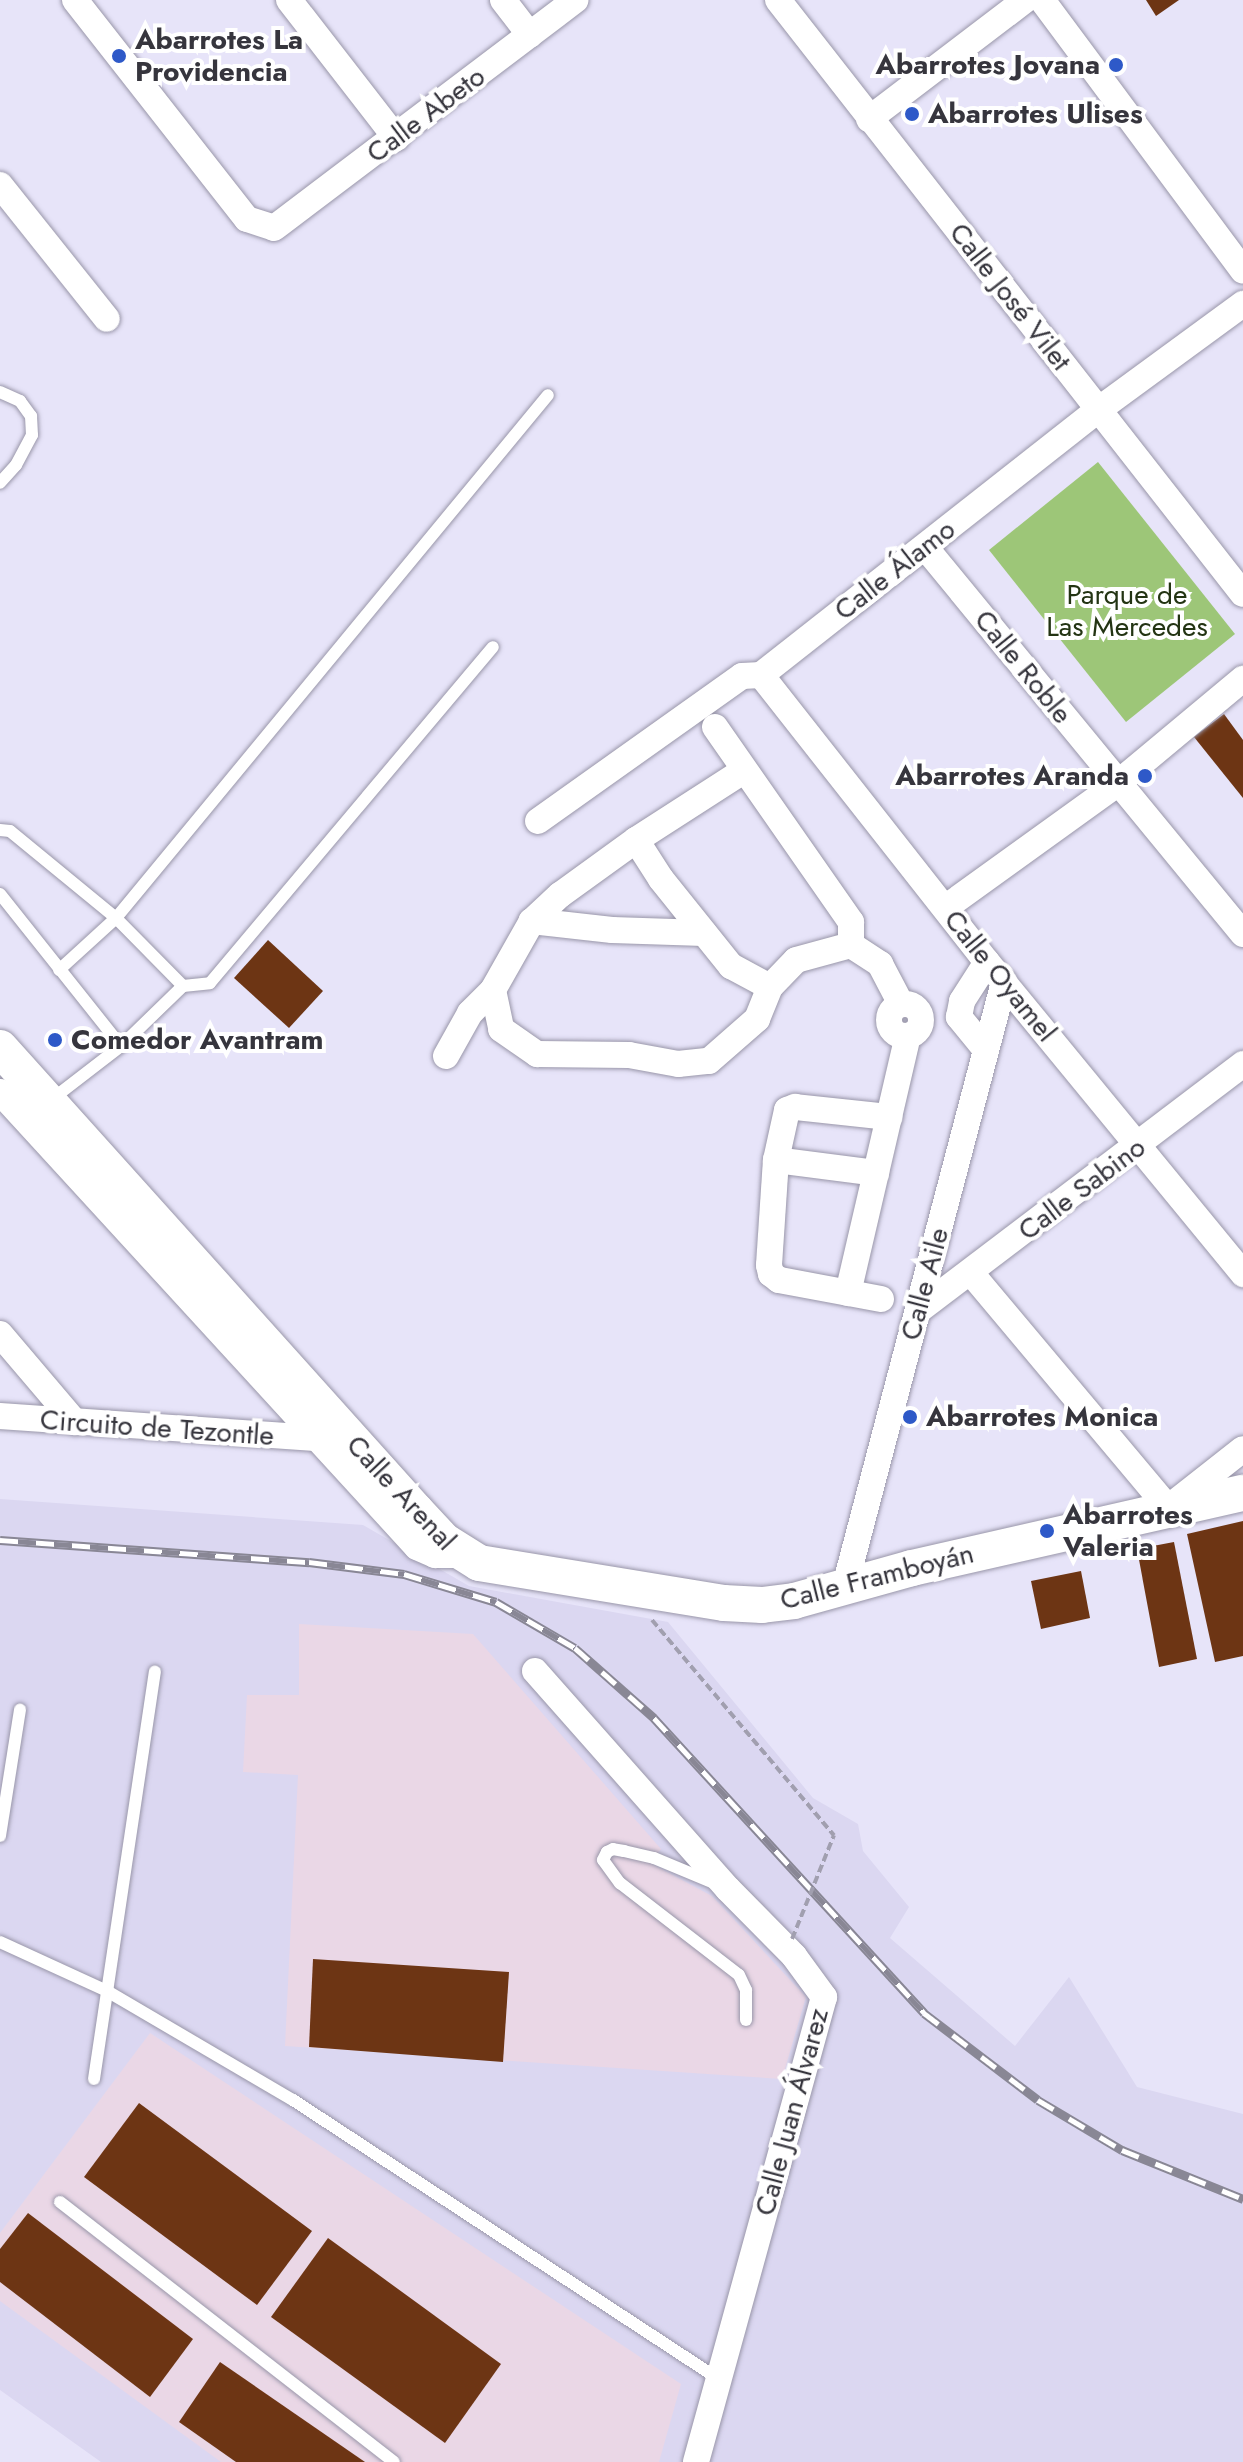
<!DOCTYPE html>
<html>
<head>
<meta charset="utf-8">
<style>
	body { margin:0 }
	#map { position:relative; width:1243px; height:2462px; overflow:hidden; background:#e7e4f9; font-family:Jost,sans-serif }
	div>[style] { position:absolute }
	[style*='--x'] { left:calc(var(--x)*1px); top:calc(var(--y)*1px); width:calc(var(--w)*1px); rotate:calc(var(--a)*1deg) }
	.built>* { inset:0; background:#dbd7f1 }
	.industrial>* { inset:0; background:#ead7e6 }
	.green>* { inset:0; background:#9dc678 }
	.building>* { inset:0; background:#6d3514 }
	.path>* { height:4px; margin-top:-2px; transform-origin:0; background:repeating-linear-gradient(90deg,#a19faf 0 8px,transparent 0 12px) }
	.roads { filter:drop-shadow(0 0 2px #9996a9) drop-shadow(0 0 2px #9996a9) }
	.lane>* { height:12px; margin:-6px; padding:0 6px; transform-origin:6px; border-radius:6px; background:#fff }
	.street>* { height:26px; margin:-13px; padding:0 13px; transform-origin:13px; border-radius:13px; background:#fff }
	.street>.ring { margin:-13px; padding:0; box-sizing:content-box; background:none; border:26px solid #fff; border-radius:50% }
	.secondary>* { height:36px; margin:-18px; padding:0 18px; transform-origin:18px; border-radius:18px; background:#fff }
	.rail>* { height:9px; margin-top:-4.5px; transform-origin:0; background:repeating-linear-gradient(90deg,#fff 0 18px,#898795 0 36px); box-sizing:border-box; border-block:2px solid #898795 }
	.path-bridge>* { height:4px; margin-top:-2px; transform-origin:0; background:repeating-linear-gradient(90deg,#a19faf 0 8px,transparent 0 12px) }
	.dots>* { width:22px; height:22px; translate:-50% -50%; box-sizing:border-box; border:4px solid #fff; border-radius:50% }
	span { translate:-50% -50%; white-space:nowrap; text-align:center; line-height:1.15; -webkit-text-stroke:8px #fff; paint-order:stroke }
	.poi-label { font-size:28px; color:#36353d; font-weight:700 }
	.left { translate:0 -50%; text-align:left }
	.right { translate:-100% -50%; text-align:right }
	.street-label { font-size:28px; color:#36353d }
	.park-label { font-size:28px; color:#233413 }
</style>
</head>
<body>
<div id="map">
	<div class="built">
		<div style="clip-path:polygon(0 1499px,363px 1525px,469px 1586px,668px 1622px,813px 1798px,858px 1824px,863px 1851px,909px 1907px,890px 1938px,1015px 2046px,1069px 1977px,1137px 2087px,1243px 2114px,1243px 2462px,101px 2462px,0 2390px)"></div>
	</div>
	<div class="industrial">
		<div style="clip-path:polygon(299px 1624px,473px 1634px,661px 1849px,650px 1863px,712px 1896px,806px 1997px,782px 2079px,285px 2046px,298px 1775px,243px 1772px,247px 1695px,299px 1695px)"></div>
		<div style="clip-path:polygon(150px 2033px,681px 2384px,659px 2462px,221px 2462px,0 2301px,0 2233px)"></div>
	</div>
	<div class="green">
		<div style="clip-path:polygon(1098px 462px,1235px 634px,1126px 722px,989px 550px)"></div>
	</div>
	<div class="building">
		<div style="clip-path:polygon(1146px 0,1179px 0,1156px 16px)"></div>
		<div style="clip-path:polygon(1224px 714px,1243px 740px,1243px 798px,1194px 737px)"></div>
		<div style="clip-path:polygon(268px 940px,323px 991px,289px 1028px,234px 978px)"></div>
		<div style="clip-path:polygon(1243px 1521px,1243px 1656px,1215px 1662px,1187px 1534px)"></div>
		<div style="clip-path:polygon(1174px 1542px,1197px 1659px,1159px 1667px,1137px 1549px)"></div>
		<div style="clip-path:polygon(1081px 1571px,1090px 1618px,1041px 1629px,1031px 1581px)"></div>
		<div style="clip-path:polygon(313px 1959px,509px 1972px,503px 2062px,309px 2047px)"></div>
		<div style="clip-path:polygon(139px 2103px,312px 2231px,257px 2305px,84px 2177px)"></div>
		<div style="clip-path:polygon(28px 2213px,193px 2339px,150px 2397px,0 2282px,0 2249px)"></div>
		<div style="clip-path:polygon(328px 2238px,501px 2364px,445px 2443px,271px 2317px)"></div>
		<div style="clip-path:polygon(220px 2362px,365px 2462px,236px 2462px,179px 2422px)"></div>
	</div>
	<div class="path">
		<div style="--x:652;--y:1620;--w:282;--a:49.8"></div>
	</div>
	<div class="roads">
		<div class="lane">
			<div style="--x:0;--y:392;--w:22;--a:24"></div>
			<div style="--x:20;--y:401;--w:19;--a:54"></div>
			<div style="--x:31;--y:416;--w:19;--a:87"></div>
			<div style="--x:32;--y:435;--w:34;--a:118"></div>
			<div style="--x:16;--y:465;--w:24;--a:132"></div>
			<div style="--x:0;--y:830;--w:10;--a:6"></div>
			<div style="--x:10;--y:831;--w:137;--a:39.4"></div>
			<div style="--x:116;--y:918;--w:77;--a:137.6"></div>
			<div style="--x:0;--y:894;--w:194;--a:51.5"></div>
			<div style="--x:121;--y:1046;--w:88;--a:142.4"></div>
			<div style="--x:183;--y:986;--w:95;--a:-134.6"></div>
			<div style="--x:116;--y:918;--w:678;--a:-50.44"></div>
			<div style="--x:121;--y:1046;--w:86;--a:-44.1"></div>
			<div style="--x:183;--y:986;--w:27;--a:-6"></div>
			<div style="--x:210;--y:983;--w:439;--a:-49.9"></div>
			<div style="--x:0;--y:1836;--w:128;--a:-81"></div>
			<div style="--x:714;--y:1883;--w:65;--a:-157.4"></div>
			<div style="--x:654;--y:1858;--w:31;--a:-167"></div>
			<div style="--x:624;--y:1851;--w:11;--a:-170"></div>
			<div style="--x:613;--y:1849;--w:7;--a:153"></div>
			<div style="--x:607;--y:1852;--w:9;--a:117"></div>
			<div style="--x:603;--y:1860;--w:29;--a:54"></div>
			<div style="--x:620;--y:1883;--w:150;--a:37.7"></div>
			<div style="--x:739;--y:1975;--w:17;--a:65"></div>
			<div style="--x:746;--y:1990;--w:30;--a:90"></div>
			<div style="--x:0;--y:1942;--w:118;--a:24.6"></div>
			<div style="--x:107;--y:1991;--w:216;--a:30.4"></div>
			<div style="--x:293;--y:2100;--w:511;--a:33.25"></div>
			<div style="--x:94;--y:2079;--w:412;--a:-81.5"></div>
			<div style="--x:60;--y:2202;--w:423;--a:37.9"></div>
		</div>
		<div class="street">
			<div style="--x:75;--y:0;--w:278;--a:51.9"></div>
			<div style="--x:247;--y:219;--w:28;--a:18"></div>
			<div style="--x:274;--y:228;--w:378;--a:-37.1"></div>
			<div style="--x:289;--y:0;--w:175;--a:52.2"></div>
			<div style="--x:503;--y:0;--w:44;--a:52.4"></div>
			<div style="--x:778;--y:0;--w:754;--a:51.95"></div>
			<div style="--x:1042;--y:0;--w:337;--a:53.4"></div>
			<div style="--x:869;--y:119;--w:196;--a:-37.3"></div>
			<div style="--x:0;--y:185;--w:171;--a:51.4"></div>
			<div style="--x:925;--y:547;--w:501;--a:50.59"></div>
			<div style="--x:761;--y:675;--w:365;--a:51.8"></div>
			<div style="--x:987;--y:962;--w:404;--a:50.6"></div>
			<div style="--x:715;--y:727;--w:238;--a:55.1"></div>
			<div style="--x:851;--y:922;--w:23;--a:90"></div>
			<div style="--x:538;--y:821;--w:250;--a:-35.4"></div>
			<div style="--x:742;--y:676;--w:19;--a:-3"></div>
			<div style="--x:761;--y:675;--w:429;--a:-38.2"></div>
			<div style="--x:1098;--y:410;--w:180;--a:-36.2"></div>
			<div style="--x:636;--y:840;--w:46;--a:57.3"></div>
			<div style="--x:661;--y:879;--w:112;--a:51.2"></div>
			<div style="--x:731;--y:966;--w:44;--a:28.3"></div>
			<div style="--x:945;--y:908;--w:213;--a:-35.8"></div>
			<div style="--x:1118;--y:783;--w:163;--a:-39.8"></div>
			<div style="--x:532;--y:921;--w:38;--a:-43"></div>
			<div style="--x:560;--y:895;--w:94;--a:-35.9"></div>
			<div style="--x:636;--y:840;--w:127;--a:-32.8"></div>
			<div style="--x:704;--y:933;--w:92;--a:-178.1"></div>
			<div style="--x:612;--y:930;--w:81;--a:-173.6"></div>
			<div style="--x:532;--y:921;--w:79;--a:119.5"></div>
			<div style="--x:493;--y:990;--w:40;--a:78"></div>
			<div style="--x:501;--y:1029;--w:44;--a:34.8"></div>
			<div style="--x:537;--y:1054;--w:92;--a:0.6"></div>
			<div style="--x:629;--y:1055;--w:50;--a:10.4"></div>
			<div style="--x:678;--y:1064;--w:31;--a:-6"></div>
			<div style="--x:709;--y:1061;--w:64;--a:-41.2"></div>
			<div style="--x:757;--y:1019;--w:35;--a:-68"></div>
			<div style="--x:770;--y:987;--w:37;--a:-46"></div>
			<div style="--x:796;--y:960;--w:57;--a:-15.3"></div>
			<div style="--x:851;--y:945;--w:35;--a:33"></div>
			<div style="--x:880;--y:964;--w:45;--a:62.3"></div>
			<div class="ring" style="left:889px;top:1004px;width:6px;height:6px"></div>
			<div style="--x:986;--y:1050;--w:43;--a:-129.3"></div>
			<div style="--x:959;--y:1017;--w:16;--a:-79"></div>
			<div style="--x:962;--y:1001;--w:46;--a:-57.3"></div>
			<div style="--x:446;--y:1056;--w:49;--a:-60.8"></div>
			<div style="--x:470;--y:1013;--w:33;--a:-45"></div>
			<div style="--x:0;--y:1092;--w:617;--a:47.5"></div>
			<div style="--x:417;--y:1547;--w:20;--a:24"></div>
			<div style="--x:435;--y:1555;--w:26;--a:0"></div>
			<div style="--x:776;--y:1160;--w:101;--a:7.4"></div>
			<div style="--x:971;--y:1273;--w:307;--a:50"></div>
			<div style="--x:1168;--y:1508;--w:95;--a:-38.2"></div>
			<div style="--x:848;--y:1293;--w:264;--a:-76.9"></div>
			<div style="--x:881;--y:1299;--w:104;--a:-169.4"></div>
			<div style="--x:779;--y:1280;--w:10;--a:-143"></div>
			<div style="--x:771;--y:1274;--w:9;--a:-103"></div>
			<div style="--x:769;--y:1265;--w:105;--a:-86.2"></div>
			<div style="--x:776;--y:1160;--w:51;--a:-77.6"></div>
			<div style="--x:787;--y:1110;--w:9;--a:-21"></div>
			<div style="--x:795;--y:1107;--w:95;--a:6.1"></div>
			<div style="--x:919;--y:1310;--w:407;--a:-37.2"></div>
			<div style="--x:0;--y:1334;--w:116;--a:49.6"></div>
			<div style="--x:0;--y:1416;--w:316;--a:4"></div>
			<div style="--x:845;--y:1586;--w:625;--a:-75.25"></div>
			<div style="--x:535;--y:1671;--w:291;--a:48.5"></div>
			<div style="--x:728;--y:1889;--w:94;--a:45.4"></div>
			<div style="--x:794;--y:1956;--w:51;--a:53.8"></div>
			<div style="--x:824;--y:1997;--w:482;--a:105.4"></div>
		</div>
		<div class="secondary">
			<div style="--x:0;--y:1048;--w:622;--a:48.06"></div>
			<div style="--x:416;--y:1511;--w:41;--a:47"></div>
			<div style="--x:444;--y:1541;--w:41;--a:32.2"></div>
			<div style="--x:479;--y:1563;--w:248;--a:9.3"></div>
			<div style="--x:724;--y:1603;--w:38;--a:3"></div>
			<div style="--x:762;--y:1605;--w:32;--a:-7"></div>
			<div style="--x:794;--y:1601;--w:123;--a:-15.6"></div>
			<div style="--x:912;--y:1568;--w:339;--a:-12.8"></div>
		</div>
	</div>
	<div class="rail">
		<div style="--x:0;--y:1540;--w:310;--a:4.1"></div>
		<div style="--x:309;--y:1562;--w:96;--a:7.2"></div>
		<div style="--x:404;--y:1574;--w:96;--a:16.9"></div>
		<div style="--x:496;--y:1602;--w:91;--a:30.2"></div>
		<div style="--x:575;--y:1648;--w:106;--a:41.5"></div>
		<div style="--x:654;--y:1718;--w:400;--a:47.5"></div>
		<div style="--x:924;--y:2013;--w:143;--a:37.3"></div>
		<div style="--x:1038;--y:2100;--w:98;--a:30.8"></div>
		<div style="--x:1122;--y:2150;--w:131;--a:22"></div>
	</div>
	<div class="path-bridge">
		<div style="--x:792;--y:1939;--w:112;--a:-68"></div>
	</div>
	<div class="dots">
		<div style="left:119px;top:56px;background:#2e59c8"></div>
		<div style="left:1116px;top:65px;background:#2e59c8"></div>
		<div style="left:912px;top:114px;background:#2e59c8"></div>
		<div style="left:1145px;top:776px;background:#2e59c8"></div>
		<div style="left:55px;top:1040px;background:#2e59c8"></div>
		<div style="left:910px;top:1417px;background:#2e59c8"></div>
		<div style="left:1047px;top:1531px;background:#2e59c8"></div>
	</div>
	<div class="poi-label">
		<span class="left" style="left:135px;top:56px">Abarrotes La<br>Providencia</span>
		<span class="right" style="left:1100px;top:65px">Abarrotes Jovana</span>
		<span class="left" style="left:928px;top:114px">Abarrotes Ulises</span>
		<span class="right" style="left:1129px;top:776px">Abarrotes Aranda</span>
		<span class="left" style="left:71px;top:1040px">Comedor Avantram</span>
		<span class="left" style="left:926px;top:1417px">Abarrotes Monica</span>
		<span class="left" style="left:1063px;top:1531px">Abarrotes<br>Valeria</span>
	</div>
	<div class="street-label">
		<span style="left:426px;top:115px;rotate:-37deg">Calle Abeto</span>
		<span style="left:1010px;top:297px;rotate:52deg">Calle José Vilet</span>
		<span style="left:895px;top:570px;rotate:-38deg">Calle Álamo</span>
		<span style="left:1023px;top:667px;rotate:51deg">Calle Roble</span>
		<span style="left:1000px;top:976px;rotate:51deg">Calle Oyamel</span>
		<span style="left:1082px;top:1189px;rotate:-37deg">Calle Sabino</span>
		<span style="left:925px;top:1284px;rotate:-75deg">Calle Aile</span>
		<span style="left:157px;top:1428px;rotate:4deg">Circuito de Tezontle</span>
		<span style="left:401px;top:1493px;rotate:47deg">Calle Arenal</span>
		<span style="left:877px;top:1577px;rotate:-14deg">Calle Framboyán</span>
		<span style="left:792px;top:2112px;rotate:-75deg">Calle Juan Álvarez</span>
	</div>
	<div class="park-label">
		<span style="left:1127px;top:611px">Parque de<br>Las Mercedes</span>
	</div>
</div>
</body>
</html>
